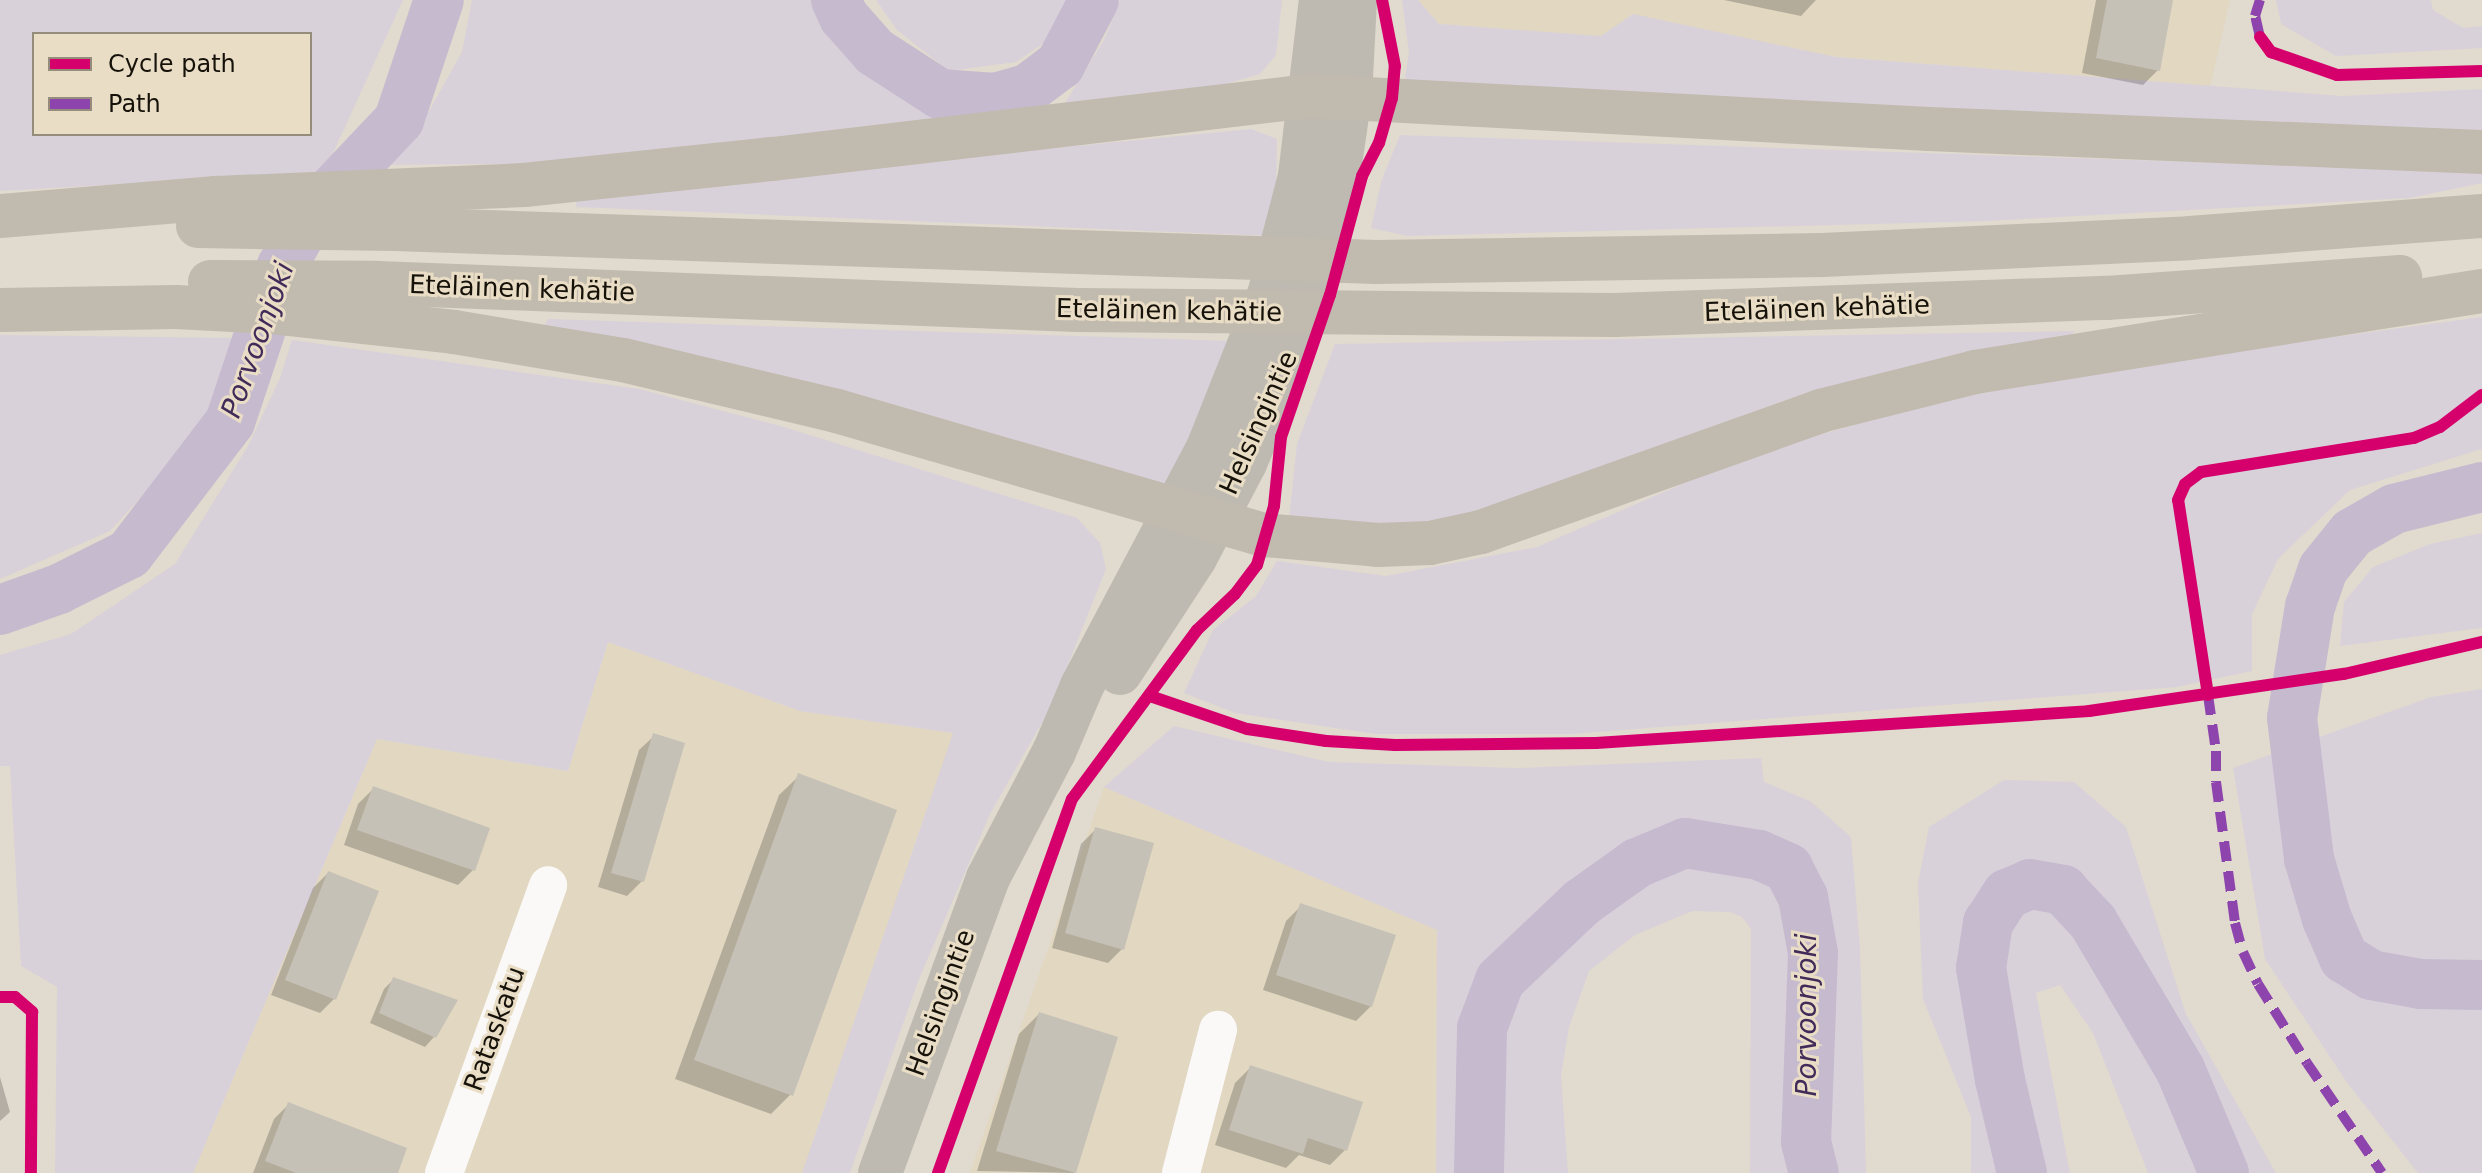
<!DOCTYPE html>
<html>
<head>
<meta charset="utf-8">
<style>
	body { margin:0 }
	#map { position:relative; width:2482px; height:1173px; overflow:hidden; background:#e1dace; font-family:"DejaVu Sans",sans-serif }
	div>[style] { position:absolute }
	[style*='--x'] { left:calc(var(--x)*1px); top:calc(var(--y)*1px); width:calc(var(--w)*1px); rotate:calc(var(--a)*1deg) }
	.built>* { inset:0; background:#e2d7c1 }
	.green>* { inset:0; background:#d9d1da }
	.shadow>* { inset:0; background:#0003 }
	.river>* { height:50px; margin:-25px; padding:0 25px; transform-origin:25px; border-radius:25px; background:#c6bacf }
	.building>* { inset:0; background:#c6c1b7 }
	.minor>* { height:38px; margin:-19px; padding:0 19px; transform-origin:19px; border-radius:19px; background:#faf9f8 }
	.major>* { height:44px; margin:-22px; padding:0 22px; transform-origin:22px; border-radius:22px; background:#bebab1 }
	.highway>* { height:44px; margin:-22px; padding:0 22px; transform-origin:22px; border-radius:22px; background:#c1baae }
	.quiet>* { height:10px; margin-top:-5px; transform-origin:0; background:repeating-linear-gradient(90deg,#8e44ad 0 20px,transparent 0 30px) }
	.cycleway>* { height:12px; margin:-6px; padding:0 6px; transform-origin:6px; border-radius:6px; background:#d6006c }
	span { translate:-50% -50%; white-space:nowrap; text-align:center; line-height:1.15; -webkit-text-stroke:6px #e9ddc6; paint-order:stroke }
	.street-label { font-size:26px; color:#16120a }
	.water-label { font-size:28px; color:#402b59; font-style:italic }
	.legend { position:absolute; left:32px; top:32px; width:280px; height:104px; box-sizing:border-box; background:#e9ddc6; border:2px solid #958c7b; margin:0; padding:10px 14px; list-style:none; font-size:24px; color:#16120a }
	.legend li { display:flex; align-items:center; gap:16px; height:40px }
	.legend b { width:40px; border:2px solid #958c7b }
</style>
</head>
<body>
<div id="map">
	<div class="built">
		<div style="clip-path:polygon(1418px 0,2230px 0,2210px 87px,1439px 24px)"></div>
		<div style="clip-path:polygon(608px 642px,800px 711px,954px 733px,802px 1173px,193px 1173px,377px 739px,568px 771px)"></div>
		<div style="clip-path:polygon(1104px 787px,1437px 930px,1436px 1173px,970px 1173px)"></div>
	</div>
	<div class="green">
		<div style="clip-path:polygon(evenodd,0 0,403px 0,324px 173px,0 191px,0 0,34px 34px,310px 34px,310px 134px,34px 134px,34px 34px)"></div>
		<div style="clip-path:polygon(472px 0,821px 0,857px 56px,918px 107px,970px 115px,711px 149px,509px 164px,381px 165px,429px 111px,462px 52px)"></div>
		<div style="clip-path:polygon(876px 0,1078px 0,1060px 32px,1016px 62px,949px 71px,897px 30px)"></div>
		<div style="clip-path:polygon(1120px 0,1282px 0,1276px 55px,1260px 74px,1209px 89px,1065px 103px,1104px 40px)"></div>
		<div style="clip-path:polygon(1402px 0,1418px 0,1439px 24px,1601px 36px,1633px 14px,1836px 57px,2342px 96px,2482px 89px,2482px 133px,1404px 83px,1409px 53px)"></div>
		<div style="clip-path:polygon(2276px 0,2431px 0,2433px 10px,2463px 28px,2482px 26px,2482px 48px,2336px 56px,2281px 24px)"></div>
		<div style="clip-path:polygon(1251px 129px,1277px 139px,1276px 202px,1270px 236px,576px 207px,577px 194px)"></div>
		<div style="clip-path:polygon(1400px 135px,2482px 172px,2482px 183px,2410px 198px,1988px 221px,1407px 236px,1371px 228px,1381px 182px)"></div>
		<div style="clip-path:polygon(2482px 317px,2482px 449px,2350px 490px,2278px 559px,2252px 614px,2252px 671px,2177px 687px,1572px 734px,1375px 734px,1235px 713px,1184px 693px,1213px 630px,1256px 596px,1277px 561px,1386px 576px,1537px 547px,1749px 455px,1941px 400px,2222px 352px)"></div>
		<div style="clip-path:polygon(548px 319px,1231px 341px,1167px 492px,543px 328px)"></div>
		<div style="clip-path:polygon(2075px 331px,2067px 339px,1423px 530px,1289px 519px,1297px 444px,1335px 344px)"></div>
		<div style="clip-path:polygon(0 335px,241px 338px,208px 424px,110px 531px,0 579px)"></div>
		<div style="clip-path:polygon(292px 340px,639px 389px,784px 427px,1077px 518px,1100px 543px,1106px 569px,1052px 705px,991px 812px,919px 979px,850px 1173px,802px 1173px,953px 733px,800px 711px,608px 642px,568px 771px,377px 739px,193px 1173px,55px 1173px,57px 987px,21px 966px,10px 766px,0 766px,0 655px,71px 634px,175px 564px,248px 446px,280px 378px)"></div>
		<div style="clip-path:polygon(2482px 533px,2482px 628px,2340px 646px,2344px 602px,2373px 567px,2430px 544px)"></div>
		<div style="clip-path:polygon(2482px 689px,2482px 1173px,2418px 1173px,2348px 1084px,2265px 959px,2233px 768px,2431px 697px)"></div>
		<div style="clip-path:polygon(1174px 726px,1329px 762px,1519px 768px,1761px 758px,1764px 782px,1810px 801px,1851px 837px,1860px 947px,1866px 1173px,1750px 1173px,1751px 929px,1742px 917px,1730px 912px,1692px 911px,1635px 935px,1589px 971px,1569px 1027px,1561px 1076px,1568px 1173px,1436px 1173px,1437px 930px,1104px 787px)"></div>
		<div style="clip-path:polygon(2004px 780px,2074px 782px,2126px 827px,2186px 1014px,2276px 1173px,2148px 1173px,2093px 1033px,2060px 985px,2036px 993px,2070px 1173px,1971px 1173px,1971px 1117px,1923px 999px,1918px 883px,1929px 827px)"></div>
	</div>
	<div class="shadow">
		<div style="clip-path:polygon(1724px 0,1816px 0,1801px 16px)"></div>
		<div style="clip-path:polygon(2096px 0,2171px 0,2158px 70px,2143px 85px,2082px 73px)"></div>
		<div style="clip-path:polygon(654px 736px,642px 881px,627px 896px,598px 887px,639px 750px)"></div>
		<div style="clip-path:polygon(799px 776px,791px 1094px,771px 1114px,675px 1079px,779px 795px)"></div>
		<div style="clip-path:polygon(373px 789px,473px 870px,458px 885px,344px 845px,358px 804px)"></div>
		<div style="clip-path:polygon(1096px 829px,1123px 948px,1108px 963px,1052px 948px,1081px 844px)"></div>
		<div style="clip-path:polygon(328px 873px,335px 998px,320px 1013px,271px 995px,313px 888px)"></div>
		<div style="clip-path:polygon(1301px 906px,1371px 1006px,1356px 1021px,1263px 990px,1286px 921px)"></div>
		<div style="clip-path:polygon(394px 979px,434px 1037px,425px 1047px,370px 1023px,384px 989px)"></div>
		<div style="clip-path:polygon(1039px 1014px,1116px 1038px,1074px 1173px,977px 1171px,1019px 1034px)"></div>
		<div style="clip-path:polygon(1250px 1068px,1345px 1150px,1330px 1165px,1299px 1155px,1286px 1168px,1215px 1145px,1235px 1083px)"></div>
		<div style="clip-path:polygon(0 1077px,10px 1112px,0 1121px)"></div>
		<div style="clip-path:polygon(289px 1104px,396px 1173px,253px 1173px,274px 1119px)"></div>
	</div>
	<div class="river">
		<div style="--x:836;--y:0;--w:19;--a:65"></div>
		<div style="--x:844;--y:17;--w:47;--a:48.5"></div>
		<div style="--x:875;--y:52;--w:77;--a:32.9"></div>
		<div style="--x:940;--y:94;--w:55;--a:4.2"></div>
		<div style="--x:995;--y:98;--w:35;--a:-16"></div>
		<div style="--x:1029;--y:88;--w:39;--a:-37"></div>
		<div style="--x:1060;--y:65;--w:73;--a:-62.4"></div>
		<div style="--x:2482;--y:487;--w:91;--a:166"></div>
		<div style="--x:2394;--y:509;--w:48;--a:150.3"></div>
		<div style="--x:2352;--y:533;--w:46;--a:128.9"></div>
		<div style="--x:2323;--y:569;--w:39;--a:109"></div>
		<div style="--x:2310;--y:606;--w:113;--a:99.1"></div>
		<div style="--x:2292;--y:718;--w:142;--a:83.1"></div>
		<div style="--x:2309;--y:859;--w:63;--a:73.3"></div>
		<div style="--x:2327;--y:919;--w:43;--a:66.4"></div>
		<div style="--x:2344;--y:958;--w:32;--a:32"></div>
		<div style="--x:2371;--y:975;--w:51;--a:10.2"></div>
		<div style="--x:2421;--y:984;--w:61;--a:0.9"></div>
		<div style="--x:0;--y:610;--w:63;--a:-19.6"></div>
		<div style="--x:59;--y:589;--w:78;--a:-26.6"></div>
		<div style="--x:129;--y:554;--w:166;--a:-52.6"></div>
		<div style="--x:230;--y:422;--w:164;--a:-71.6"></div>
		<div style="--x:282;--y:266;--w:64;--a:-60.3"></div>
		<div style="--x:314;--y:210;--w:124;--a:-46.6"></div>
		<div style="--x:399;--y:120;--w:126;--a:-71.6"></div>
		<div style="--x:1479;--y:1173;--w:145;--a:-88.8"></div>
		<div style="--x:1482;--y:1028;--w:51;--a:-69.4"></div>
		<div style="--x:1500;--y:980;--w:112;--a:-43.5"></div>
		<div style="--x:1581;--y:903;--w:69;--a:-35.5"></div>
		<div style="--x:1637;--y:863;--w:52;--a:-22.6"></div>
		<div style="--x:1685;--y:843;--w:75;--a:9.2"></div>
		<div style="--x:1759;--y:855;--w:32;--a:24"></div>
		<div style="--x:1788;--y:868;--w:33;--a:63"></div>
		<div style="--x:1803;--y:897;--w:57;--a:79.9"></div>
		<div style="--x:1813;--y:953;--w:189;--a:92.1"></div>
		<div style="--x:1806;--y:1142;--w:32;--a:76"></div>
		<div style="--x:2022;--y:1173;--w:96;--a:-103.3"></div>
		<div style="--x:2000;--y:1080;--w:114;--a:-99.6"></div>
		<div style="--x:1981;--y:968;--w:46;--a:-81.2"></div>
		<div style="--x:1988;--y:923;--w:35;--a:-57"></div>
		<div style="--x:2007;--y:894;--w:25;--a:-23"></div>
		<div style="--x:2030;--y:884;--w:34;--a:10"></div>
		<div style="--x:2063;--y:890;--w:44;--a:46.8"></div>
		<div style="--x:2093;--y:922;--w:171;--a:59.4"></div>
		<div style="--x:2180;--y:1069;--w:113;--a:67.1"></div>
	</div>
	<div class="building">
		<div style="clip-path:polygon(2107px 0,2173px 0,2160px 71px,2096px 58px)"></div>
		<div style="clip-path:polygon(653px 733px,685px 743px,644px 882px,611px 873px)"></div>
		<div style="clip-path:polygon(798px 773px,897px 810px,793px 1096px,694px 1060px)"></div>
		<div style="clip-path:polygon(373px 786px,490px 828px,475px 871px,357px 830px)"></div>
		<div style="clip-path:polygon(1095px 827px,1154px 843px,1124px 950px,1065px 933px)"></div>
		<div style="clip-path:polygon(328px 871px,379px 891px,336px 1000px,285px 980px)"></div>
		<div style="clip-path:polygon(1300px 903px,1396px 935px,1372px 1007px,1276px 975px)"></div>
		<div style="clip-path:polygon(393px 977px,458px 1000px,436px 1038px,379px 1013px)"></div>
		<div style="clip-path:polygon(1039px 1012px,1118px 1037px,1076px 1173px,996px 1151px)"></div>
		<div style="clip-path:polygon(1250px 1065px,1363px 1102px,1347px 1151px,1308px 1138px,1303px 1154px,1229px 1130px)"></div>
		<div style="clip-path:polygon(288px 1102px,407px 1148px,398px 1173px,296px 1173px,265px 1161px)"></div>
	</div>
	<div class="minor">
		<div style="--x:444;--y:1173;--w:306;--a:-70.1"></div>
		<div style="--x:1181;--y:1173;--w:148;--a:-75.5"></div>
	</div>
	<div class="major">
		<div style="--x:1120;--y:673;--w:137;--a:-56.9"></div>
		<div style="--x:1195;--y:558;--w:107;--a:-62.2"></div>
		<div style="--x:1245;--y:463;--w:108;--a:-67"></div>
		<div style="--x:1287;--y:364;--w:65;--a:-71.3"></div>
		<div style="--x:1308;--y:302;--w:129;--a:-76.5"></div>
		<div style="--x:1338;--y:177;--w:82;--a:-81.6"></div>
		<div style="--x:1350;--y:96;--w:96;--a:-87"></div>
		<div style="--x:880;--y:1173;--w:314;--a:-69.9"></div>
		<div style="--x:988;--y:878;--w:142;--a:-62.4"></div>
		<div style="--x:1054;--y:752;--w:72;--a:-67"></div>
		<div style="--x:1082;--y:686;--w:269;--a:-62.1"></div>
		<div style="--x:1208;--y:448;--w:165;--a:-68.3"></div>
		<div style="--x:1269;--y:295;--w:123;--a:-75.4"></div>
		<div style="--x:1300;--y:176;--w:177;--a:-83.2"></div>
	</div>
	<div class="highway">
		<div style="--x:0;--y:216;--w:217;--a:-4.8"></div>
		<div style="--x:216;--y:198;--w:308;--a:-2.4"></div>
		<div style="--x:524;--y:185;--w:250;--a:-6"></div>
		<div style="--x:773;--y:159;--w:541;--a:-6.69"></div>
		<div style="--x:1310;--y:96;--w:620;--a:3.05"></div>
		<div style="--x:1929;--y:129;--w:553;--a:2.38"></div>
		<div style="--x:198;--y:226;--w:197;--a:0.9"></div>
		<div style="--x:395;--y:229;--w:982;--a:1.93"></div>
		<div style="--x:1376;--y:262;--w:446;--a:-0.9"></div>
		<div style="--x:1822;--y:255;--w:368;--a:-2.6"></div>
		<div style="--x:2190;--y:238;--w:293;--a:-4.3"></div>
		<div style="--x:210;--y:282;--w:167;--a:0.3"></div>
		<div style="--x:377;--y:283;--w:701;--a:2.21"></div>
		<div style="--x:1077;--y:310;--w:538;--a:0.53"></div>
		<div style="--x:1615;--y:315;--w:492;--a:-2"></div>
		<div style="--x:2107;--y:298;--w:294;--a:-4.1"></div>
		<div style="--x:0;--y:310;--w:176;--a:-1"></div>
		<div style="--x:176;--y:307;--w:94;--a:3"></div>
		<div style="--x:270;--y:312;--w:185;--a:6.2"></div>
		<div style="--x:454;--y:332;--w:171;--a:9.4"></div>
		<div style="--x:623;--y:360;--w:220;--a:13.4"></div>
		<div style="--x:837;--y:411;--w:445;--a:16.2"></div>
		<div style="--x:1264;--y:535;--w:114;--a:5"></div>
		<div style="--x:1378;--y:545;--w:52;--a:-2.2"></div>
		<div style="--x:1430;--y:543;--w:52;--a:-12.2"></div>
		<div style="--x:1481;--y:532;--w:360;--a:-19.6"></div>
		<div style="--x:1820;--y:411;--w:160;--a:-14.1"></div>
		<div style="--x:1975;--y:372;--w:513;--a:-9.08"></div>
	</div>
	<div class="quiet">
		<div style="--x:2260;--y:37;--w:22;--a:-103"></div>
		<div style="--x:2255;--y:16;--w:17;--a:-73"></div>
		<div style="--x:2208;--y:695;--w:57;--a:81.9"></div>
		<div style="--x:2216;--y:751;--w:31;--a:90"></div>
		<div style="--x:2216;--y:782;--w:142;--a:82.3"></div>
		<div style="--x:2235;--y:923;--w:30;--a:75"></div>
		<div style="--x:2243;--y:952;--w:35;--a:65"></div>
		<div style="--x:2258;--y:984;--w:93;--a:58.2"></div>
		<div style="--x:2307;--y:1063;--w:133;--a:55.7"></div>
	</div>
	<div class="cycleway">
		<div style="--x:2260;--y:37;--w:19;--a:54"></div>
		<div style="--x:2271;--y:52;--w:70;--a:19.2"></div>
		<div style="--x:2337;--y:75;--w:145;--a:-1.6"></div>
		<div style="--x:2208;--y:695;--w:197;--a:-98.7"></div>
		<div style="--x:2178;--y:500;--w:17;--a:-66"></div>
		<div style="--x:2185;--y:484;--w:20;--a:-37"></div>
		<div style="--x:2201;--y:472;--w:216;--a:-9.1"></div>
		<div style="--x:2414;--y:438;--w:28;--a:-23"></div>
		<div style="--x:2440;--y:427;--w:53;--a:-37.3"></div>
		<div style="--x:1150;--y:696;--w:102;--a:18.8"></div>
		<div style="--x:1247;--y:729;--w:80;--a:8.6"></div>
		<div style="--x:1326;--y:741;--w:69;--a:3.3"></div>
		<div style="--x:1395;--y:745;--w:201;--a:-0.6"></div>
		<div style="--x:1596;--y:743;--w:494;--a:-3.7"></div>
		<div style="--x:2089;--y:711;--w:258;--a:-8.3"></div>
		<div style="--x:2344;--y:674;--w:142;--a:-13.1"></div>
		<div style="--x:0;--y:997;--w:15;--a:0"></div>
		<div style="--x:15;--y:997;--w:23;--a:41"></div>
		<div style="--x:32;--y:1012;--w:161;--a:90.4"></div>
		<div style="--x:938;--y:1173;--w:397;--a:-70.3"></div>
		<div style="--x:1072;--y:799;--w:210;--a:-53.5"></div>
		<div style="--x:1197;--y:630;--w:52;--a:-43.5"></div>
		<div style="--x:1235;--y:594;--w:36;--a:-53"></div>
		<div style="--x:1257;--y:565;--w:61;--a:-73.9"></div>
		<div style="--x:1274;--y:506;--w:69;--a:-84.2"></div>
		<div style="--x:1281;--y:437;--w:150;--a:-71"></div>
		<div style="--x:1330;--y:295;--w:123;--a:-74.9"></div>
		<div style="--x:1362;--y:176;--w:37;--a:-63"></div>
		<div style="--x:1379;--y:143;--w:47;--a:-73.9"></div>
		<div style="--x:1392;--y:98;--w:32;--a:-85"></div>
		<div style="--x:1395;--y:66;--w:67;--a:-101.1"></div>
	</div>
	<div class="street-label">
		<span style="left:522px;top:289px;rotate:2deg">Eteläinen kehätie</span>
		<span style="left:1817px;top:309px;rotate:-2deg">Eteläinen kehätie</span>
		<span style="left:1169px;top:311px;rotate:1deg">Eteläinen kehätie</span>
		<span style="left:1259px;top:423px;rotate:-66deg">Helsingintie</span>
		<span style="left:941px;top:1003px;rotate:-70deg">Helsingintie</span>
		<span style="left:495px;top:1029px;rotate:-70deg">Rataskatu</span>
	</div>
	<div class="water-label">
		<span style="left:258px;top:340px;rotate:-70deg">Porvoonjoki</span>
		<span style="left:1807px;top:1015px;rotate:-90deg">Porvoonjoki</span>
	</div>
	<ul class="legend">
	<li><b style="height:10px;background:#d6006c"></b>Cycle path</li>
	<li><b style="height:10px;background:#8e44ad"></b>Path</li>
	</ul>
</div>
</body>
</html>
